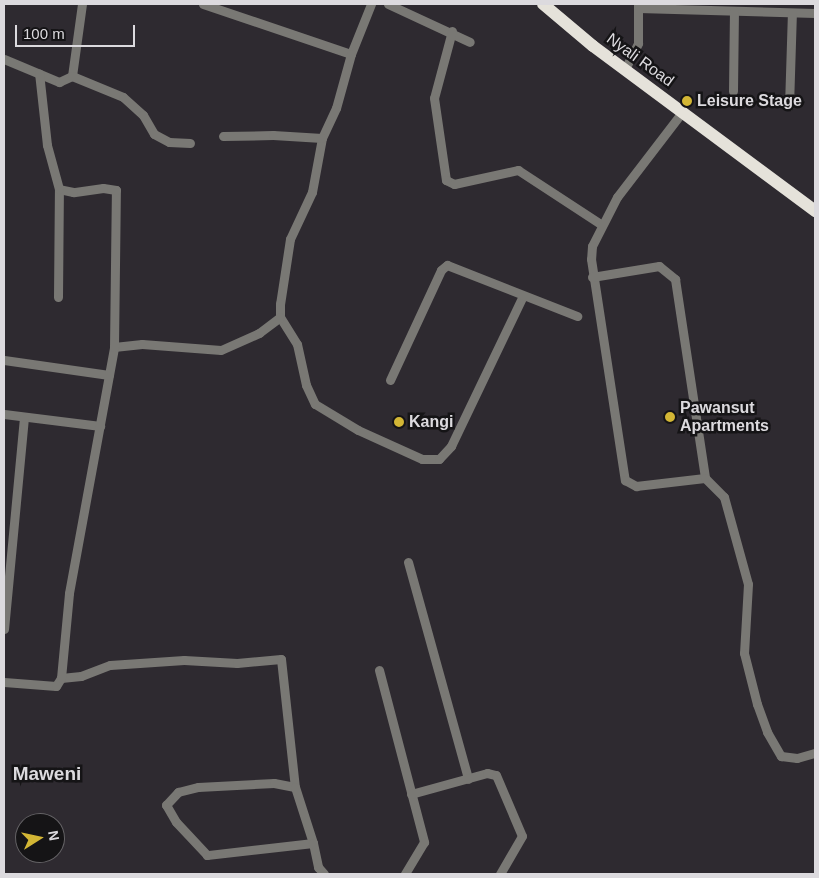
<!DOCTYPE html>
<html>
<head>
<meta charset="utf-8">
<style>
	body { margin:0 }
	#map { position:relative; width:819px; height:878px; overflow:hidden; background:#2e2a30; font-family:Arial,sans-serif }
	div>[style] { position:absolute }
	[style*='--x'] { left:calc(var(--x)*1px); top:calc(var(--y)*1px); width:calc(var(--w)*1px); rotate:calc(var(--a)*1deg) }
	.minor>* { height:9px; margin:-4.5px; padding:0 4.5px; transform-origin:4.5px; border-radius:4.5px; background:#797874 }
	.highway>* { height:12px; margin:-6px; padding:0 6px; transform-origin:6px; border-radius:6px; background:#e5e2da }
	.dots>* { width:14px; height:14px; translate:-50% -50%; box-sizing:border-box; border:2px solid #151416; border-radius:50% }
	span { translate:-50% -50%; white-space:nowrap; text-align:center; line-height:1.15; -webkit-text-stroke:5px #151416; paint-order:stroke }
	.street-label { font-size:16px; color:#dcdade }
	.poi-label { font-size:16px; color:#dcdade; font-weight:700 }
	.left { translate:0 -50%; text-align:left }
	.quarter-label { font-size:19px; color:#dcdade; font-weight:700 }
	.frame { position:absolute; inset:0; border:5px solid #dcdade; pointer-events:none }
	.north { position:absolute; left:15px; top:813px; width:50px; height:50px; box-sizing:border-box; background:#151416; border:1px solid #656366; border-radius:50%; rotate:80deg; font-size:14px; font-weight:700; line-height:20px; text-align:center; color:#dcdade }
	.north::after { content:''; display:block; margin:auto; width:18px; height:22px; background:#d3b635; clip-path:polygon(50% 0,100% 100%,50% 72%,0 100%) }
	.scale { position:absolute; left:15px; top:25px; width:120px; height:22px; box-sizing:border-box; border:2px solid #dcdade; border-top:0; padding-left:6px; font-size:15px; line-height:18px; white-space:nowrap; color:#dcdade; -webkit-text-stroke:4px #151416; paint-order:stroke }
</style>
</head>
<body>
<div id="map">
	<div class="minor">
		<div style="--x:203;--y:4;--w:156;--a:18.7"></div>
		<div style="--x:351;--y:54;--w:54;--a:-68.2"></div>
		<div style="--x:388;--y:4;--w:90;--a:24.9"></div>
		<div style="--x:638;--y:8;--w:177;--a:1.6"></div>
		<div style="--x:452;--y:31;--w:69;--a:105"></div>
		<div style="--x:434;--y:98;--w:83;--a:81.7"></div>
		<div style="--x:446;--y:180;--w:9;--a:27"></div>
		<div style="--x:454;--y:184;--w:66;--a:-12.3"></div>
		<div style="--x:518;--y:170;--w:100;--a:33.2"></div>
		<div style="--x:351;--y:54;--w:56;--a:105.5"></div>
		<div style="--x:336;--y:108;--w:33;--a:115"></div>
		<div style="--x:322;--y:138;--w:55;--a:100.5"></div>
		<div style="--x:312;--y:192;--w:52;--a:115.1"></div>
		<div style="--x:290;--y:239;--w:66;--a:98.7"></div>
		<div style="--x:280;--y:304;--w:13;--a:90"></div>
		<div style="--x:280;--y:317;--w:32;--a:58"></div>
		<div style="--x:297;--y:344;--w:42;--a:77.6"></div>
		<div style="--x:306;--y:385;--w:21;--a:65"></div>
		<div style="--x:315;--y:404;--w:50;--a:31.2"></div>
		<div style="--x:358;--y:430;--w:70;--a:24.4"></div>
		<div style="--x:422;--y:459;--w:17;--a:0"></div>
		<div style="--x:439;--y:459;--w:18;--a:-47"></div>
		<div style="--x:451;--y:446;--w:166;--a:-64.4"></div>
		<div style="--x:4;--y:59;--w:60;--a:22.7"></div>
		<div style="--x:59;--y:82;--w:14;--a:-25"></div>
		<div style="--x:72;--y:76;--w:73;--a:-82.1"></div>
		<div style="--x:625;--y:69;--w:29;--a:-63"></div>
		<div style="--x:638;--y:43;--w:39;--a:-90"></div>
		<div style="--x:72;--y:76;--w:55;--a:22.4"></div>
		<div style="--x:123;--y:97;--w:27;--a:42"></div>
		<div style="--x:143;--y:115;--w:22;--a:60"></div>
		<div style="--x:154;--y:134;--w:17;--a:28"></div>
		<div style="--x:169;--y:142;--w:21;--a:3"></div>
		<div style="--x:733;--y:91;--w:80;--a:-89.3"></div>
		<div style="--x:789;--y:106;--w:93;--a:-88.2"></div>
		<div style="--x:683;--y:111;--w:108;--a:127.5"></div>
		<div style="--x:617;--y:197;--w:55;--a:117"></div>
		<div style="--x:592;--y:246;--w:13;--a:94"></div>
		<div style="--x:591;--y:259;--w:224;--a:81.3"></div>
		<div style="--x:625;--y:480;--w:13;--a:29"></div>
		<div style="--x:636;--y:486;--w:69;--a:-6.6"></div>
		<div style="--x:223;--y:136;--w:50;--a:-1.1"></div>
		<div style="--x:273;--y:135;--w:49;--a:3.5"></div>
		<div style="--x:592;--y:277;--w:68;--a:-9.3"></div>
		<div style="--x:659;--y:266;--w:21;--a:39"></div>
		<div style="--x:675;--y:279;--w:201;--a:81.4"></div>
		<div style="--x:705;--y:478;--w:27;--a:45"></div>
		<div style="--x:724;--y:497;--w:90;--a:74.6"></div>
		<div style="--x:748;--y:584;--w:69;--a:93.3"></div>
		<div style="--x:744;--y:653;--w:53;--a:75.7"></div>
		<div style="--x:757;--y:704;--w:30;--a:70"></div>
		<div style="--x:767;--y:732;--w:28;--a:60"></div>
		<div style="--x:781;--y:756;--w:16;--a:7"></div>
		<div style="--x:797;--y:758;--w:19;--a:-16"></div>
		<div style="--x:58;--y:297;--w:108;--a:-89.5"></div>
		<div style="--x:114;--y:347;--w:28;--a:-6"></div>
		<div style="--x:142;--y:344;--w:79;--a:4.3"></div>
		<div style="--x:221;--y:350;--w:42;--a:-24.1"></div>
		<div style="--x:259;--y:333;--w:26;--a:-37"></div>
		<div style="--x:4;--y:360;--w:106;--a:8.1"></div>
		<div style="--x:390;--y:380;--w:121;--a:-65.1"></div>
		<div style="--x:441;--y:270;--w:8;--a:-40"></div>
		<div style="--x:447;--y:265;--w:140;--a:21.4"></div>
		<div style="--x:4;--y:414;--w:97;--a:7.1"></div>
		<div style="--x:408;--y:562;--w:225;--a:74.5"></div>
		<div style="--x:4;--y:629;--w:213;--a:-84.6"></div>
		<div style="--x:379;--y:670;--w:178;--a:75.3"></div>
		<div style="--x:424;--y:842;--w:37;--a:121"></div>
		<div style="--x:61;--y:678;--w:20;--a:-6"></div>
		<div style="--x:81;--y:676;--w:31;--a:-21"></div>
		<div style="--x:110;--y:665;--w:74;--a:-3.9"></div>
		<div style="--x:184;--y:660;--w:53;--a:3.2"></div>
		<div style="--x:237;--y:663;--w:44;--a:-5.2"></div>
		<div style="--x:281;--y:659;--w:129;--a:83.8"></div>
		<div style="--x:4;--y:682;--w:52;--a:4.4"></div>
		<div style="--x:56;--y:686;--w:9;--a:-58"></div>
		<div style="--x:61;--y:678;--w:85;--a:-84.6"></div>
		<div style="--x:69;--y:593;--w:250;--a:-79.6"></div>
		<div style="--x:114;--y:347;--w:157;--a:-89.3"></div>
		<div style="--x:116;--y:190;--w:13;--a:-171"></div>
		<div style="--x:103;--y:188;--w:30;--a:172"></div>
		<div style="--x:73;--y:192;--w:14;--a:-168"></div>
		<div style="--x:59;--y:189;--w:46;--a:-105.3"></div>
		<div style="--x:47;--y:145;--w:72;--a:-96.3"></div>
		<div style="--x:411;--y:794;--w:79;--a:-15.4"></div>
		<div style="--x:487;--y:773;--w:9;--a:13"></div>
		<div style="--x:496;--y:775;--w:66;--a:66.9"></div>
		<div style="--x:522;--y:836;--w:44;--a:120.1"></div>
		<div style="--x:313;--y:843;--w:107;--a:173.5"></div>
		<div style="--x:207;--y:855;--w:45;--a:-133.2"></div>
		<div style="--x:176;--y:822;--w:20;--a:-120"></div>
		<div style="--x:166;--y:805;--w:18;--a:-47"></div>
		<div style="--x:178;--y:792;--w:21;--a:-14"></div>
		<div style="--x:198;--y:787;--w:76;--a:-3"></div>
		<div style="--x:274;--y:783;--w:21;--a:11"></div>
		<div style="--x:295;--y:787;--w:59;--a:72.2"></div>
		<div style="--x:313;--y:843;--w:25;--a:78"></div>
		<div style="--x:318;--y:867;--w:9;--a:49"></div>
	</div>
	<div class="highway">
		<div style="--x:543;--y:4;--w:65;--a:40"></div>
		<div style="--x:593;--y:46;--w:277;--a:36.6"></div>
	</div>
	<div class="dots">
		<div style="left:687px;top:101px;background:#d3b635"></div>
		<div style="left:670px;top:417px;background:#d3b635"></div>
		<div style="left:399px;top:422px;background:#d3b635"></div>
	</div>
	<div class="street-label">
		<span style="left:640px;top:60px;rotate:36deg">Nyali Road</span>
	</div>
	<div class="poi-label">
		<span class="left" style="left:697px;top:101px">Leisure Stage</span>
		<span class="left" style="left:680px;top:417px">Pawansut<br>Apartments</span>
		<span class="left" style="left:409px;top:422px">Kangi</span>
	</div>
	<div class="quarter-label">
		<span style="left:47px;top:774px">Maweni</span>
	</div>
	<div class="frame"></div>
	<div class="north">N</div>
	<div class="scale">100 m</div>
</div>
</body>
</html>
